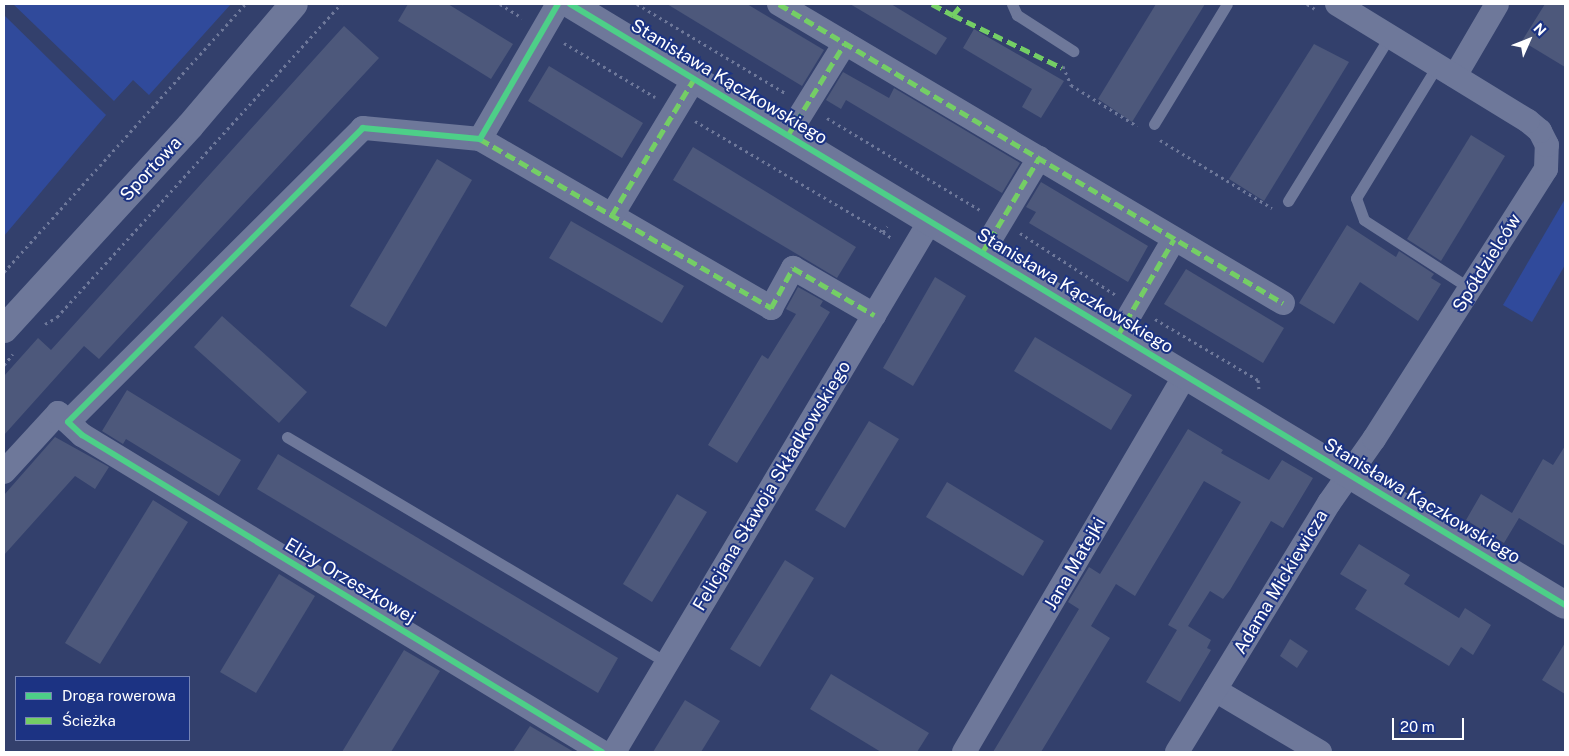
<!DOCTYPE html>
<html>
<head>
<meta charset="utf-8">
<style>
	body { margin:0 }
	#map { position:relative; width:1569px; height:756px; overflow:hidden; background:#33406c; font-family:"Public Sans",sans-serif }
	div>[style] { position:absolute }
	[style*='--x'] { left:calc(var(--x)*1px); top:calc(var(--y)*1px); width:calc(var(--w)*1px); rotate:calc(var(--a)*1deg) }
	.green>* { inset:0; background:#304a9b }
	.building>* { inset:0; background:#4d587b }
	.path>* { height:3px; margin-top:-1.5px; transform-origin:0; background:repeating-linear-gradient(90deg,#6e789a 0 2.5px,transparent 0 6.5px) }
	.service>* { height:11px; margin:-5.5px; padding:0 5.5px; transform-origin:5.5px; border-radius:5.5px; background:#6e789a }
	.minor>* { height:24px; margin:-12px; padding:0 12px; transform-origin:12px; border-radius:12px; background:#6e789a }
	.tertiary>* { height:28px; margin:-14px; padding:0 14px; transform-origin:14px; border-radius:14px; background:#6e789a }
	.quiet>* { height:5px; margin-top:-2.5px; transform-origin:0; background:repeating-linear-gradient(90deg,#74ce65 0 10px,transparent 0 15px) }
	.cycleway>* { height:6px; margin:-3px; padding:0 3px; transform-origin:3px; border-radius:3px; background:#4dcf88 }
	span { translate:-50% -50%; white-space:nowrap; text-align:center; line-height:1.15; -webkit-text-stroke:4px #1c3383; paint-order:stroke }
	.street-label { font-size:18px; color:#fff }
	.frame { position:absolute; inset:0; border:5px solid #fff; pointer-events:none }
	.legend { position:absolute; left:15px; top:676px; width:175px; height:65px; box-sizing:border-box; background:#1c3383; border:1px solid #7785b5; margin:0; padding:6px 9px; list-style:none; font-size:15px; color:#fff }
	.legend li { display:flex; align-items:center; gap:10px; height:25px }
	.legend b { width:25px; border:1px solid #7785b5 }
	.north { position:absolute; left:1504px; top:15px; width:50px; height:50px; -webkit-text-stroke:4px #1c3383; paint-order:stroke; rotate:46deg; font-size:14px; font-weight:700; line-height:20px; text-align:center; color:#fff }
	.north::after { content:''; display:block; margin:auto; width:18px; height:22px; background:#fff; clip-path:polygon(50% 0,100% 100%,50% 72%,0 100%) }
	.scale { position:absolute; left:1392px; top:718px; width:72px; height:22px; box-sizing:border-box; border:2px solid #fff; border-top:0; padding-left:6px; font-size:15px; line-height:18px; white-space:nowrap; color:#fff; -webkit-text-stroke:4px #1c3383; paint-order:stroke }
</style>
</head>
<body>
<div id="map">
	<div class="green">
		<div style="clip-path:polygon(13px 4px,231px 4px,149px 95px,133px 80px,114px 101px)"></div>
		<div style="clip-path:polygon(4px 15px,106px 115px,4px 236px)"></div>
		<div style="clip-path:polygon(1565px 199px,1565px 265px,1532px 322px,1503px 305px)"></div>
	</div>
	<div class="building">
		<div style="clip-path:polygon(408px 4px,448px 4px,513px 44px,491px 79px,398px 21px)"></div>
		<div style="clip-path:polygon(667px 4px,747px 4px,824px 50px,802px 86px)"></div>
		<div style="clip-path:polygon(850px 4px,891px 4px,947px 38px,936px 55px)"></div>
		<div style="clip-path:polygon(1156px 4px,1205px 4px,1132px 122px,1098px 99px)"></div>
		<div style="clip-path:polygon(1545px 4px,1565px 4px,1565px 67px,1522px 41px)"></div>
		<div style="clip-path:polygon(344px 26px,379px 58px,99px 359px,84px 346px,4px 435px,4px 376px,38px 338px,51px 350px)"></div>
		<div style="clip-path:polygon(974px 29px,1064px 81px,1041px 118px,1022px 107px,1032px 89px,963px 48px)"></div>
		<div style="clip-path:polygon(1314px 44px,1349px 62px,1264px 201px,1229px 179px)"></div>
		<div style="clip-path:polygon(549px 66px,643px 123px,622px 158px,528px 101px)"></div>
		<div style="clip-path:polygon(843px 72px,889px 98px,894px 88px,1020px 163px,1002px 193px,846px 100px,841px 109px,826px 100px)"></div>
		<div style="clip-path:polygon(1471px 135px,1505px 156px,1441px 261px,1407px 239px)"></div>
		<div style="clip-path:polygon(693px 147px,856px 247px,837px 278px,673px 180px)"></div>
		<div style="clip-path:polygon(437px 159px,472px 180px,386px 327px,350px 306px)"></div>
		<div style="clip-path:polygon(1041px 182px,1148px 246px,1128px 282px,1029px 223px,1036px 212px,1026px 207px)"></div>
		<div style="clip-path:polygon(571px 221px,684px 286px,662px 323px,549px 258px)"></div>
		<div style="clip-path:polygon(1347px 225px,1396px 257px,1399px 251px,1434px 274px,1431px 278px,1441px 284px,1418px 321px,1360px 282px,1334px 324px,1299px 303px)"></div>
		<div style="clip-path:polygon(1186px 269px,1284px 328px,1263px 363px,1164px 304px)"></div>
		<div style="clip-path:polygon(935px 277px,966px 296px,913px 386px,883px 368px)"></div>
		<div style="clip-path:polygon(798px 287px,823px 301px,820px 306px,830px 312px,737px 463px,708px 445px,762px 355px,768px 359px,796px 314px,786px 309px)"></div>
		<div style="clip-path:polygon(222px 316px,307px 392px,279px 423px,194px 347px)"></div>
		<div style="clip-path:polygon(1035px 337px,1132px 395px,1111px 430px,1014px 371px)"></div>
		<div style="clip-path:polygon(127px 390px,241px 460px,219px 496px,126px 439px,123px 444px,102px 431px)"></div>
		<div style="clip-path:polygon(869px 421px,899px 439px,845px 528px,815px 510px)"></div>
		<div style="clip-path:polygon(1188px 429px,1223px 450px,1221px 453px,1269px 480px,1282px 460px,1313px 478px,1283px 528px,1271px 521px,1230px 590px,1223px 599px,1210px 591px,1188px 626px,1211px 640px,1207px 648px,1211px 650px,1180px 702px,1146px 682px,1177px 630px,1168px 625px,1241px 502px,1204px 481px,1135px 596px,1116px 584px,1091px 626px,1110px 638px,1041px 752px,993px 752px,1079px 609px,1068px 602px,1089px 567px,1100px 574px)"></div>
		<div style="clip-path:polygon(55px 437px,109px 467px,95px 489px,75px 476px,4px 555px,4px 495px)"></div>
		<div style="clip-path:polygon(1565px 446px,1565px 546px,1519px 518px,1504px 543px,1466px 520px,1481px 494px,1512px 513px,1543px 459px,1553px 465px)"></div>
		<div style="clip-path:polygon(278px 454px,618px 658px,598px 693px,257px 489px)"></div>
		<div style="clip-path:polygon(947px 482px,1044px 541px,1023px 576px,926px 517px)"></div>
		<div style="clip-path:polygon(677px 494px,707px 512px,652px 602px,623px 584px)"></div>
		<div style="clip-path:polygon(153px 500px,188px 522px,100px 664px,65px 643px)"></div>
		<div style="clip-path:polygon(1359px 544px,1410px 575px,1404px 584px,1459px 618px,1465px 608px,1491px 625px,1473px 655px,1461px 647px,1449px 666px,1355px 609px,1367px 590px,1340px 574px)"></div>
		<div style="clip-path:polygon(785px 560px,814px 578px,760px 667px,730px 649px)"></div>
		<div style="clip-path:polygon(279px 574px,315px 596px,256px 693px,220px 672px)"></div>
		<div style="clip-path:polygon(1290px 639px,1308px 651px,1297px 668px,1280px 656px)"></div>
		<div style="clip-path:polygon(1565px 643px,1565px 694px,1542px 680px)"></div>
		<div style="clip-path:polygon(404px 650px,440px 671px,391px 752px,342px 752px)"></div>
		<div style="clip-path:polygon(831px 674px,929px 733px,917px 752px,881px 752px,810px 709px)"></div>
		<div style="clip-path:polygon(685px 700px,720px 721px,701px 752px,653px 752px)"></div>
		<div style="clip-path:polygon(530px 726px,574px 752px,513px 752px)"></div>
	</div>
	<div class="path">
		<div style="--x:500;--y:4;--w:26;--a:32"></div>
		<div style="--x:637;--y:4;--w:175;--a:31"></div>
		<div style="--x:1307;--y:4;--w:9;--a:32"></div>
		<div style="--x:564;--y:43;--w:106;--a:30.7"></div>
		<div style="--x:1063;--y:66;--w:21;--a:67"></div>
		<div style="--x:1071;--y:85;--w:78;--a:31.8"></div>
		<div style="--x:827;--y:118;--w:179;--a:31"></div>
		<div style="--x:695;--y:121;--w:218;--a:30.6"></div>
		<div style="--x:883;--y:232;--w:7;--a:-56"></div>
		<div style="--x:1160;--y:140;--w:131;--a:31.3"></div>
		<div style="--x:883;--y:232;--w:12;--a:35"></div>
		<div style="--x:1020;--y:233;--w:114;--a:32.9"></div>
		<div style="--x:4;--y:272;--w:360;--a:-48"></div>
		<div style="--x:1155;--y:319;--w:120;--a:30.6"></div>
		<div style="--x:1258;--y:380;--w:9;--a:84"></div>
		<div style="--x:45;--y:324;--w:14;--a:-30"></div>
		<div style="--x:57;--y:317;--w:423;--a:-47.8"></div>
		<div style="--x:4;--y:365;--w:14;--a:-51"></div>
	</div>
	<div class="service">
		<div style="--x:1012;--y:4;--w:12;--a:66"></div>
		<div style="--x:1017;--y:15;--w:67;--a:32.7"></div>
		<div style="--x:1437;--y:66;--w:155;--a:121.5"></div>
		<div style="--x:1356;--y:198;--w:23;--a:70"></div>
		<div style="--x:1364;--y:220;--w:127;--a:32.8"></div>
		<div style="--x:1154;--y:124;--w:140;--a:-58.7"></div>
		<div style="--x:1288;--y:201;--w:194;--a:-58.3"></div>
		<div style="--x:287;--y:437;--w:442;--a:30.7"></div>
	</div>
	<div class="minor">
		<div style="--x:558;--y:4;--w:156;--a:120"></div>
		<div style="--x:480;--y:139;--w:118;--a:-174.6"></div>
		<div style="--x:363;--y:128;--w:416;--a:135.1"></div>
		<div style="--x:68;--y:422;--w:19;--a:43"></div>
		<div style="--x:82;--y:435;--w:609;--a:31.37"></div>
		<div style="--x:779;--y:4;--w:586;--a:30.68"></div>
		<div style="--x:1455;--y:76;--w:83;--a:-59.7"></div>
		<div style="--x:788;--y:135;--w:108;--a:-58.2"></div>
		<div style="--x:480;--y:139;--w:337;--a:30.1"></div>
		<div style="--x:771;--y:308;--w:46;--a:-61.2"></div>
		<div style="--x:793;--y:268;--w:94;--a:30.1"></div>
		<div style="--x:612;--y:215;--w:159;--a:-58.9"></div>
		<div style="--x:982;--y:253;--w:111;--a:-59"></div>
		<div style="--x:1118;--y:335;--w:111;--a:-59.7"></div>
		<div style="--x:4;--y:472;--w:80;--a:-47.5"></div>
		<div style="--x:58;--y:413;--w:13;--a:42"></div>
		<div style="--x:1215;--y:690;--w:122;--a:30.6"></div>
		<div style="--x:614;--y:752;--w:618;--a:-59.24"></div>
		<div style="--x:964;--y:752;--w:437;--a:-59.6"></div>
		<div style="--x:1177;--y:752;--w:292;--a:-58.6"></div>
		<div style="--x:1329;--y:503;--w:78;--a:-54.9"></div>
		<div style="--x:1374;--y:439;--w:320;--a:-57.5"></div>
		<div style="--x:1546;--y:169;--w:24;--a:-88"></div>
		<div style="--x:1547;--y:145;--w:16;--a:-117"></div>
		<div style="--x:1540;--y:131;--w:16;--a:-140"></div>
		<div style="--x:1528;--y:121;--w:224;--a:-148.5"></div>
	</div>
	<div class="tertiary">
		<div style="--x:570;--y:4;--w:1162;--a:31.13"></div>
		<div style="--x:4;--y:329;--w:275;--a:-47.5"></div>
		<div style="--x:190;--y:126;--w:160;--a:-49.6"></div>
	</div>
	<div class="quiet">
		<div style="--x:779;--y:4;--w:586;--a:30.68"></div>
		<div style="--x:932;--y:4;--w:24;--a:28"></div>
		<div style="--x:953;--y:15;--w:14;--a:-51"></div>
		<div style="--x:953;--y:15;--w:121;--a:25.9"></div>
		<div style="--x:788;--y:135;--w:108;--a:-58.2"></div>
		<div style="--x:480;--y:139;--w:337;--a:30.1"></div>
		<div style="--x:771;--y:308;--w:46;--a:-61.2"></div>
		<div style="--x:793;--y:268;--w:94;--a:30.1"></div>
		<div style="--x:612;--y:215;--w:159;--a:-58.9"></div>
		<div style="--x:982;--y:253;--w:111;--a:-59"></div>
		<div style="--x:1118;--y:335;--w:111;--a:-59.7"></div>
	</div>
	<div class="cycleway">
		<div style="--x:558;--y:4;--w:156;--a:120"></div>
		<div style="--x:480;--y:139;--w:118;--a:-174.6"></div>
		<div style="--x:363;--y:128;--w:416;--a:135.1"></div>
		<div style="--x:68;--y:422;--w:19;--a:43"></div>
		<div style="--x:82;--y:435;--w:609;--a:31.37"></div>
		<div style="--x:570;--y:4;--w:1162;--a:31.13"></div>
	</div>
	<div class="street-label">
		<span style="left:729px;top:82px;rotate:31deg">Stanisława Kączkowskiego</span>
		<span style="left:151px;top:169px;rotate:-47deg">Sportowa</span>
		<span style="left:1487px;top:263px;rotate:-58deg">Spółdzielców</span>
		<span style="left:1075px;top:291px;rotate:31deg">Stanisława Kączkowskiego</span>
		<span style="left:772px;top:486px;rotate:-59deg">Felicjana Sławoja Składkowskiego</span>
		<span style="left:1422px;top:501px;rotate:31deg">Stanisława Kączkowskiego</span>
		<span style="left:1075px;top:564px;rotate:-60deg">Jana Matejki</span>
		<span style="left:350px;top:581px;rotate:31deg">Elizy Orzeszkowej</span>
		<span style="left:1281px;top:582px;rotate:-59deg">Adama Mickiewicza</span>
	</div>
	<div class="frame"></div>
	<ul class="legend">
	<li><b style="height:6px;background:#4dcf88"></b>Droga rowerowa</li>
	<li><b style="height:6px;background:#74ce65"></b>Ścieżka</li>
	</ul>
	<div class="north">N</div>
	<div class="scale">20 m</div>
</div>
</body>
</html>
